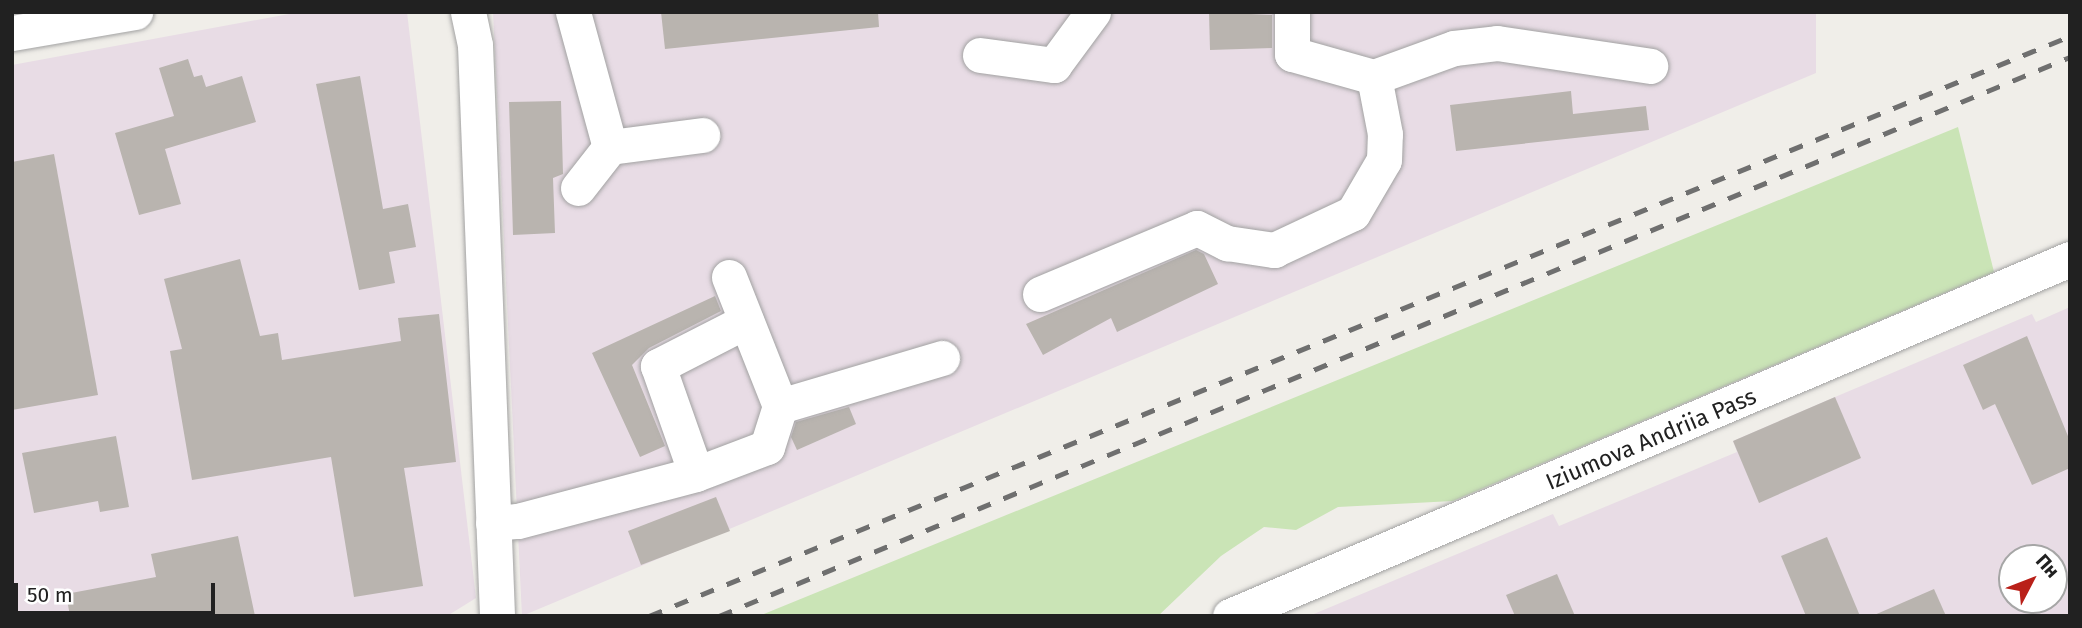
<!DOCTYPE html>
<html>
<head>
<meta charset="utf-8">
<style>
	body { margin:0 }
	#map { position:relative; width:2082px; height:628px; overflow:hidden; background:#f0eee9; font-family:"Fira Sans",sans-serif }
	div>[style] { position:absolute }
	[style*='--x'] { left:calc(var(--x)*1px); top:calc(var(--y)*1px); width:calc(var(--w)*1px); rotate:calc(var(--a)*1deg) }
	.industrial>* { inset:0; background:#e8dce5 }
	.grass>* { inset:0; background:#cae4b6 }
	.building>* { inset:0; background:#b9b4af }
	.roads { filter:drop-shadow(0 0 2px #a2a2a2) drop-shadow(0 0 2px #a2a2a2) }
	.minor>* { height:35px; margin:-17.5px; padding:0 17.5px; transform-origin:17.5px; border-radius:17.5px; background:#fff }
	.rail>* { height:5px; margin-top:-2.5px; transform-origin:0; background:repeating-linear-gradient(90deg,#6f6f6f 0 14px,transparent 0 28px) }
	span { translate:-50% -50%; white-space:nowrap; text-align:center; line-height:1.15; -webkit-text-stroke:7px #fff; paint-order:stroke }
	.street-label { font-size:23px; color:#212121 }
	.frame { position:absolute; inset:0; border:14px solid #212121; pointer-events:none }
	.north { position:absolute; left:1998px; top:544px; width:70px; height:70px; box-sizing:border-box; background:#fff; border:2px solid #a6a6a6; border-radius:50%; rotate:48deg; font-size:19px; font-weight:700; line-height:28px; text-align:center; color:#212121 }
	.north::after { content:''; display:block; margin:auto; width:24px; height:32px; background:#b92019; clip-path:polygon(50% 0,100% 100%,50% 72%,0 100%) }
	.scale { position:absolute; left:14px; top:583px; width:201px; height:32px; box-sizing:border-box; border:4px solid #212121; border-top:0; padding-left:9px; font-size:21px; line-height:24px; white-space:nowrap; color:#212121; -webkit-text-stroke:5px #fff; paint-order:stroke }
</style>
</head>
<body>
<div id="map">
	<div class="industrial">
		<div style="clip-path:polygon(300px 12px,407px 12px,476px 598px,447px 616px,12px 616px,12px 65px)"></div>
		<div style="clip-path:polygon(493px 12px,1816px 12px,1816px 73px,522px 616px)"></div>
		<div style="clip-path:polygon(evenodd,2070px 307px,2070px 616px,1309px 616px,1553px 514px,1559px 526px,1737px 452px,1733px 441px,1835px 397px,2032px 314px,2036px 322px,2070px 307px,2012px 558px,2054px 558px,2054px 600px,2012px 600px,2012px 558px)"></div>
	</div>
	<div class="grass">
		<div style="clip-path:polygon(1958px 127px,1994px 272px,1453px 501px,1338px 507px,1296px 530px,1264px 527px,1221px 556px,1158px 616px,759px 616px)"></div>
	</div>
	<div class="building">
		<div style="clip-path:polygon(661px 12px,878px 12px,879px 27px,665px 49px)"></div>
		<div style="clip-path:polygon(1209px 12px,1272px 15px,1272px 48px,1210px 50px)"></div>
		<div style="clip-path:polygon(188px 59px,194px 77px,202px 75px,206px 87px,242px 76px,256px 122px,165px 149px,181px 204px,139px 215px,115px 133px,174px 116px,159px 68px)"></div>
		<div style="clip-path:polygon(360px 76px,383px 209px,408px 204px,416px 247px,389px 252px,395px 283px,359px 290px,316px 84px)"></div>
		<div style="clip-path:polygon(1571px 91px,1573px 114px,1646px 106px,1649px 130px,1456px 151px,1450px 105px)"></div>
		<div style="clip-path:polygon(561px 101px,563px 174px,553px 178px,555px 233px,513px 235px,509px 102px)"></div>
		<div style="clip-path:polygon(54px 154px,98px 395px,12px 410px,12px 162px)"></div>
		<div style="clip-path:polygon(1196px 250px,1204px 254px,1218px 284px,1117px 332px,1111px 318px,1043px 355px,1026px 324px)"></div>
		<div style="clip-path:polygon(240px 259px,260px 336px,278px 333px,282px 360px,401px 341px,398px 318px,439px 314px,456px 462px,404px 468px,423px 586px,354px 597px,331px 457px,192px 480px,170px 351px,182px 349px,164px 279px)"></div>
		<div style="clip-path:polygon(715px 296px,721px 311px,649px 348px,632px 365px,665px 446px,640px 457px,592px 353px)"></div>
		<div style="clip-path:polygon(2027px 336px,2070px 441px,2070px 468px,2032px 485px,1995px 404px,1983px 410px,1963px 365px)"></div>
		<div style="clip-path:polygon(1835px 397px,1861px 458px,1759px 503px,1733px 441px)"></div>
		<div style="clip-path:polygon(849px 407px,856px 424px,797px 450px,791px 437px,796px 422px)"></div>
		<div style="clip-path:polygon(116px 436px,129px 507px,100px 512px,98px 501px,34px 513px,22px 453px)"></div>
		<div style="clip-path:polygon(716px 497px,730px 531px,641px 565px,628px 531px)"></div>
		<div style="clip-path:polygon(238px 536px,255px 616px,70px 616px,66px 594px,156px 577px,151px 554px)"></div>
		<div style="clip-path:polygon(1827px 537px,1860px 616px,1806px 616px,1781px 556px)"></div>
		<div style="clip-path:polygon(1557px 574px,1575px 616px,1515px 616px,1506px 595px)"></div>
		<div style="clip-path:polygon(1934px 589px,1946px 616px,1872px 616px)"></div>
	</div>
	<div class="roads">
		<div class="minor">
			<div style="--x:468;--y:12;--w:34;--a:78"></div>
			<div style="--x:475;--y:45;--w:571;--a:87.79"></div>
			<div style="--x:573;--y:12;--w:140;--a:74.7"></div>
			<div style="--x:610;--y:147;--w:52;--a:128"></div>
			<div style="--x:1292;--y:12;--w:42;--a:90"></div>
			<div style="--x:1292;--y:54;--w:85;--a:15.7"></div>
			<div style="--x:1374;--y:77;--w:85;--a:-19.9"></div>
			<div style="--x:1454;--y:48;--w:43;--a:-6.6"></div>
			<div style="--x:1497;--y:43;--w:155;--a:8.5"></div>
			<div style="--x:12;--y:33;--w:125;--a:-9.7"></div>
			<div style="--x:980;--y:55;--w:75;--a:7.7"></div>
			<div style="--x:1054;--y:65;--w:66;--a:-53.7"></div>
			<div style="--x:610;--y:147;--w:93;--a:-7.4"></div>
			<div style="--x:729;--y:277;--w:139;--a:68.4"></div>
			<div style="--x:1040;--y:294;--w:170;--a:-22.8"></div>
			<div style="--x:1197;--y:228;--w:34;--a:27"></div>
			<div style="--x:1227;--y:243;--w:48;--a:8.5"></div>
			<div style="--x:1274;--y:250;--w:87;--a:-25.1"></div>
			<div style="--x:1353;--y:213;--w:61;--a:-59.7"></div>
			<div style="--x:1384;--y:160;--w:26;--a:-88"></div>
			<div style="--x:1385;--y:134;--w:58;--a:-100.9"></div>
			<div style="--x:746;--y:321;--w:99;--a:152.9"></div>
			<div style="--x:658;--y:366;--w:114;--a:70.6"></div>
			<div style="--x:696;--y:474;--w:76;--a:-20.8"></div>
			<div style="--x:767;--y:447;--w:43;--a:-72.4"></div>
			<div style="--x:780;--y:406;--w:169;--a:-16.5"></div>
			<div style="--x:493;--y:523;--w:25;--a:-5"></div>
			<div style="--x:518;--y:521;--w:184;--a:-14.8"></div>
			<div style="--x:1230;--y:616;--w:913;--a:-23.03"></div>
		</div>
	</div>
	<div class="rail">
		<div style="--x:649;--y:616;--w:1535;--a:-22.2"></div>
		<div style="--x:719;--y:616;--w:1462;--a:-22.48"></div>
	</div>
	<div class="street-label">
		<span style="left:1651px;top:439px;rotate:-23deg">Iziumova Andriia Pass</span>
	</div>
	<div class="frame"></div>
	<div class="north">Пн</div>
	<div class="scale">50 m</div>
</div>
</body>
</html>
